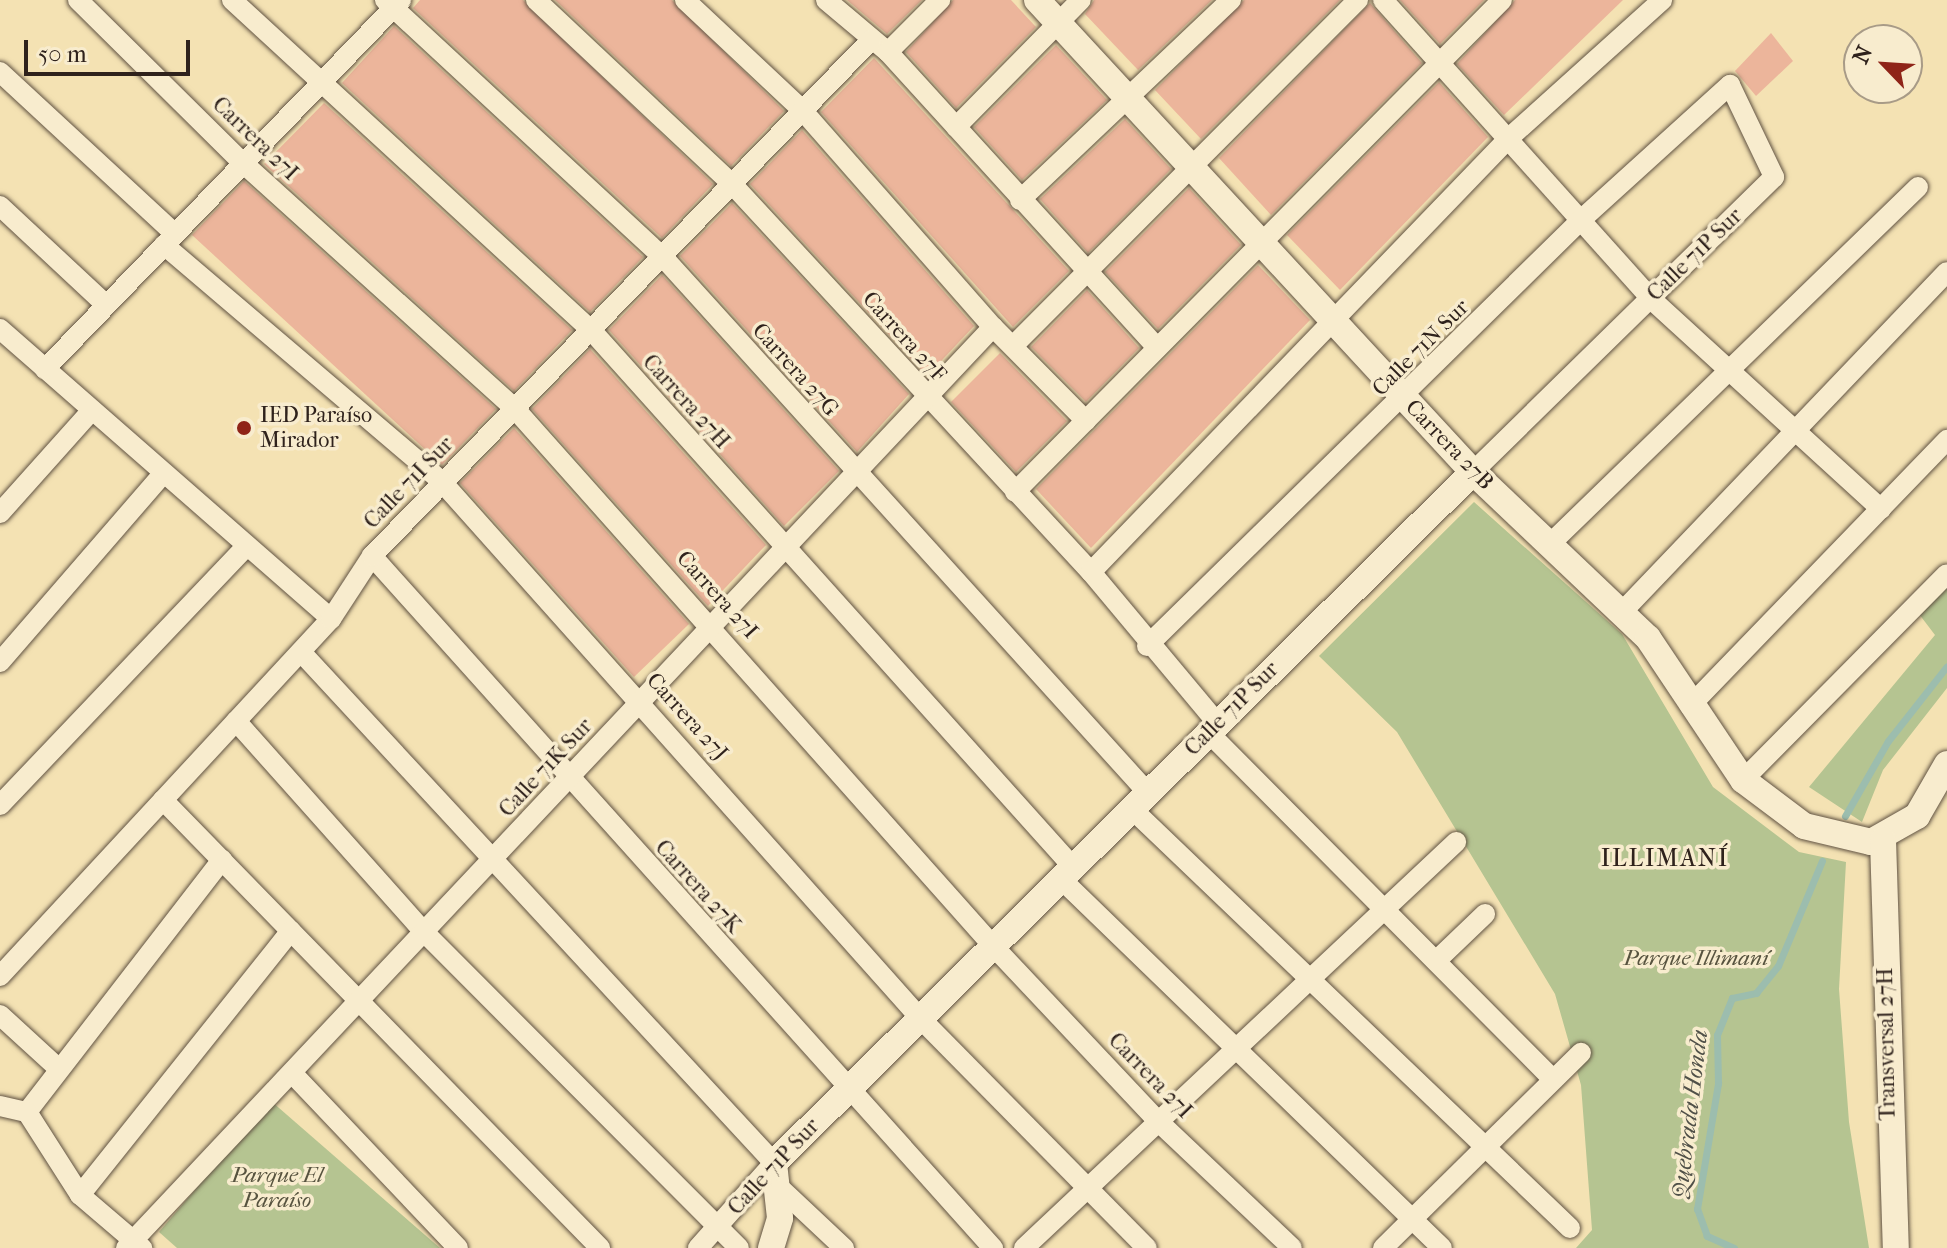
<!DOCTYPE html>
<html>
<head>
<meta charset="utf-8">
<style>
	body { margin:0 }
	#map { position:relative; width:1947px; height:1248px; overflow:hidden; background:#f4e2b3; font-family:"IM FELL French Canon",serif }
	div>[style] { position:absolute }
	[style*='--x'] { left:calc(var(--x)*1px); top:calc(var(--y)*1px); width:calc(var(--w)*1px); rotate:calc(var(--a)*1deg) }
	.green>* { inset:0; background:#b5c491 }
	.stream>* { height:7px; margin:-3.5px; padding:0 3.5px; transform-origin:3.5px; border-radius:3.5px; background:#9cbdae }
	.building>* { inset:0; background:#ecb59b }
	.roads { filter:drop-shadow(0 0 2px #605242) drop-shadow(0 0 2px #605242) }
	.street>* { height:20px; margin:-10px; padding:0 10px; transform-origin:10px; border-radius:10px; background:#f8ecce }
	.secondary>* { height:26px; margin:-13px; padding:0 13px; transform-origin:13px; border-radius:13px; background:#f8ecce }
	.dots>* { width:22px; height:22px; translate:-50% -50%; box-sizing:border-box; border:4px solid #f8ecce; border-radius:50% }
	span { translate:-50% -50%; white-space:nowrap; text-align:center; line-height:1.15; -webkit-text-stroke:7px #f8ecce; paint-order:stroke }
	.street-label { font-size:22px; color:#2f221c }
	.poi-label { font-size:22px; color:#2f221c }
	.left { translate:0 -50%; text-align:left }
	.park-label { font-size:22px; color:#57533f; font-style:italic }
	.neighbourhood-label { font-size:24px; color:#2f221c; letter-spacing:2px }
	.water-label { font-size:24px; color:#505048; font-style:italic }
	.north { position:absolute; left:1843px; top:24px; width:80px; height:80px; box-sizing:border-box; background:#f8ecce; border:2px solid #a89b87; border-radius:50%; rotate:295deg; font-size:22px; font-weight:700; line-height:32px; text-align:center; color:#2f221c }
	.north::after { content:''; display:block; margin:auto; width:28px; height:36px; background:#8f2418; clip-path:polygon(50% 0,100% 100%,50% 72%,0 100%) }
	.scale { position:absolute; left:24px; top:40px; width:166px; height:36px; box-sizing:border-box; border:4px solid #2f221c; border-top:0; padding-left:10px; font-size:24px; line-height:28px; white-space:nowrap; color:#2f221c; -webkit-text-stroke:6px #f8ecce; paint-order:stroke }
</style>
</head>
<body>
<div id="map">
	<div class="green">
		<div style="clip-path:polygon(1474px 502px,1622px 634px,1713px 787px,1799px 852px,1846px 862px,1839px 989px,1849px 1122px,1869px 1248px,1576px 1248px,1592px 1230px,1581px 1085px,1555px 994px,1397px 732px,1319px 656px)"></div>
		<div style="clip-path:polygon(1947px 585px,1947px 688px,1883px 770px,1862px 822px,1809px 787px,1935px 635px,1919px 614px)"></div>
		<div style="clip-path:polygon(271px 1101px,440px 1248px,177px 1248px,159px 1232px)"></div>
	</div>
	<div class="stream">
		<div style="--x:1845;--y:816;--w:86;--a:-60.2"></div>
		<div style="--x:1888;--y:741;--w:95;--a:-51.8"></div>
		<div style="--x:1734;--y:1248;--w:30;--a:-156"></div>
		<div style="--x:1707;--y:1236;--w:29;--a:-110"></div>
		<div style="--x:1697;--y:1209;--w:128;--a:-80.5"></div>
		<div style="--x:1718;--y:1083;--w:48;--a:-91.2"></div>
		<div style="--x:1717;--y:1035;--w:40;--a:-68"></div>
		<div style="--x:1732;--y:998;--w:25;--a:-12"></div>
		<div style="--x:1756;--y:993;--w:35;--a:-51"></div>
		<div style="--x:1778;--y:966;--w:114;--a:-67.3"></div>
	</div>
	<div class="building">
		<div style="clip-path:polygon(420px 0,523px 0,713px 184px,662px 238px,413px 8px)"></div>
		<div style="clip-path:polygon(555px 0,672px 0,784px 111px,731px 166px)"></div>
		<div style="clip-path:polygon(847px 0,922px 0,887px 34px)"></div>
		<div style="clip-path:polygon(953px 0,1011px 0,1036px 27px,956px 108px,906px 52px)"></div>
		<div style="clip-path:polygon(1094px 0,1212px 0,1138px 70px,1085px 14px)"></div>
		<div style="clip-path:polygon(1244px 0,1340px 0,1201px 139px,1155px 90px)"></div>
		<div style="clip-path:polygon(1400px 0,1484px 0,1440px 44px)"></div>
		<div style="clip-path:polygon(1515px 0,1623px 0,1504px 115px,1457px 64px)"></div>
		<div style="clip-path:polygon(1370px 3px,1422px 63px,1271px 215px,1219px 158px)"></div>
		<div style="clip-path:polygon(394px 26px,643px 257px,590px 312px,342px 83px)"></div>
		<div style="clip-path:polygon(1771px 33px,1793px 61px,1756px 96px,1735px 71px)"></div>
		<div style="clip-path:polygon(1056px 45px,1107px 100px,1022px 180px,974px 127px)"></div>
		<div style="clip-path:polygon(874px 58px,1069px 271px,1013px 327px,821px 112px)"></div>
		<div style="clip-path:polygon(1439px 82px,1488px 137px,1340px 290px,1287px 235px)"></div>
		<div style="clip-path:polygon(324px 103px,572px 330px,514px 391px,264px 164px)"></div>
		<div style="clip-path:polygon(1125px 119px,1171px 169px,1088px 253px,1040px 199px)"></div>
		<div style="clip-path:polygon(802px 130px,974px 326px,927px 376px,750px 184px)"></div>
		<div style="clip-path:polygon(244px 181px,496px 409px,442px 465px,192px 235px)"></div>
		<div style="clip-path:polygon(1189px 188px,1241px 245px,1158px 329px,1105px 272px)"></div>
		<div style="clip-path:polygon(732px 203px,909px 394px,857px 452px,680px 256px)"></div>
		<div style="clip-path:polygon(1258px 265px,1310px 320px,1091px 548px,1036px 489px)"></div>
		<div style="clip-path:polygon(662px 275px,839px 471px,784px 526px,609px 330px)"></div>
		<div style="clip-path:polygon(1087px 290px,1139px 348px,1086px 402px,1031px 347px)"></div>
		<div style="clip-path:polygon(590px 349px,766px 545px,708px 606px,532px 409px)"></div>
		<div style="clip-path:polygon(1000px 353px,1067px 421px,1016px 472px,951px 402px)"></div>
		<div style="clip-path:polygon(514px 428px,689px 624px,634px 677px,460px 483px)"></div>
	</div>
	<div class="roads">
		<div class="street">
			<div style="--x:78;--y:0;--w:232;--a:44.7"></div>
			<div style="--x:243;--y:163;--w:368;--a:42.1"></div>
			<div style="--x:516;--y:410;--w:718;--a:48.33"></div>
			<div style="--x:993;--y:946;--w:245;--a:46.7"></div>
			<div style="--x:1161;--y:1124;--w:180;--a:43.4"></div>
			<div style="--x:232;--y:0;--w:489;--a:42.6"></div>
			<div style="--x:592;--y:331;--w:720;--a:48.1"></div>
			<div style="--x:385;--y:0;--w:379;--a:42.8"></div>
			<div style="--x:663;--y:257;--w:723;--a:47.86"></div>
			<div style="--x:536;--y:0;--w:270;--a:43.2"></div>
			<div style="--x:733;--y:185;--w:527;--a:47.23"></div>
			<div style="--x:1091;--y:572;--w:198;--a:50.1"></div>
			<div style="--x:685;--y:0;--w:162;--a:43.2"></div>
			<div style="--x:803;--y:111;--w:288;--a:48.7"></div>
			<div style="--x:993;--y:327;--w:132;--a:45.3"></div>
			<div style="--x:826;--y:0;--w:81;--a:40"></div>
			<div style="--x:888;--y:52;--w:400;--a:47.7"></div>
			<div style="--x:1383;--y:0;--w:400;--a:48.1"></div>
			<div style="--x:1650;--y:298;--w:313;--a:42.4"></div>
			<div style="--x:888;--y:52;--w:74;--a:-45"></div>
			<div style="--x:0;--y:72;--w:238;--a:42.8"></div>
			<div style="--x:956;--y:127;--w:178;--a:-45.5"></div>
			<div style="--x:1020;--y:200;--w:291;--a:-43.5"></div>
			<div style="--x:0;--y:206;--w:145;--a:43"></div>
			<div style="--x:164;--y:245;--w:365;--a:40.4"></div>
			<div style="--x:442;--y:482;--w:718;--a:48.27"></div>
			<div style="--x:920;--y:1018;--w:323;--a:45.4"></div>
			<div style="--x:0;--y:329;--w:440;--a:41.2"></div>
			<div style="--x:1015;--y:344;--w:486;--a:-45.1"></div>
			<div style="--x:45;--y:369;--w:513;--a:-46.03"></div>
			<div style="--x:1015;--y:492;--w:692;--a:-45.29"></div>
			<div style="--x:0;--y:513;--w:138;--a:-48.2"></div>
			<div style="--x:1549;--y:545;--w:514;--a:-44.13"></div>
			<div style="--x:372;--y:556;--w:930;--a:48.1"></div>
			<div style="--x:1091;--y:572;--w:603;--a:-46.08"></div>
			<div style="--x:1509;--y:138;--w:206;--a:-42"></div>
			<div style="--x:1622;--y:612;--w:470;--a:-46.3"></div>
			<div style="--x:1147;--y:646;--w:610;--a:-44.47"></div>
			<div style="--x:1582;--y:219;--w:200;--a:-42.2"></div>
			<div style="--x:1730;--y:85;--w:102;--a:64.4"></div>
			<div style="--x:1774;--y:177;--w:421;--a:135.6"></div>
			<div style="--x:301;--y:652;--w:696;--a:47.21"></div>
			<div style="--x:774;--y:1163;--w:114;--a:131.8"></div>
			<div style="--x:0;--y:662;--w:250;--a:-49.1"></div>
			<div style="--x:1690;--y:706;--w:370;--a:-46"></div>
			<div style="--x:236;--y:721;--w:283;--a:48.3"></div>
			<div style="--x:424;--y:932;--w:446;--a:45.1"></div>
			<div style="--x:1209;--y:733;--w:486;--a:45.2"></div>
			<div style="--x:1743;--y:780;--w:289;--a:-45.3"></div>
			<div style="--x:163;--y:800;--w:626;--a:45.71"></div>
			<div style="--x:0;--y:805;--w:358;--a:-46.4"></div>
			<div style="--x:1132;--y:809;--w:606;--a:43.73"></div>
			<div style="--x:1061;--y:879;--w:530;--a:44.08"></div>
			<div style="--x:1436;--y:961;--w:68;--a:-43.8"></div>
			<div style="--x:0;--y:976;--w:487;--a:-47.2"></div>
			<div style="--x:331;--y:619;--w:75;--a:-56.9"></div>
			<div style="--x:372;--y:556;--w:718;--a:-45.96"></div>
			<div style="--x:0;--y:1015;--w:79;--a:42.4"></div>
			<div style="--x:292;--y:1073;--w:241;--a:46.5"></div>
			<div style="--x:0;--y:1106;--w:28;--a:13"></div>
			<div style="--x:27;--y:1112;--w:319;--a:-52.3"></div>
			<div style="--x:27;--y:1112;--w:98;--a:57.4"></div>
			<div style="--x:80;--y:1195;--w:82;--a:40.5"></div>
			<div style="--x:780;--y:1188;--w:88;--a:43.2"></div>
			<div style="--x:80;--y:1195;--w:338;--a:-51.4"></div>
			<div style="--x:126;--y:1248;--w:1265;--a:-46.73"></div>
			<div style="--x:1024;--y:1248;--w:593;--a:-43.22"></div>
			<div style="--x:1383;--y:1248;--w:278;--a:-44.6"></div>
		</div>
		<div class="secondary">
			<div style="--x:1037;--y:0;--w:643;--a:47.27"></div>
			<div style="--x:1473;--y:472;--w:241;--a:43.5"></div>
			<div style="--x:1648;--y:638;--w:171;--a:56.2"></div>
			<div style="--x:1743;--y:780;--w:76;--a:37"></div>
			<div style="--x:1804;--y:826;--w:69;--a:13.4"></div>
			<div style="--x:1871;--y:842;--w:53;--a:-29.5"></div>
			<div style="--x:1917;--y:816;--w:60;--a:-60"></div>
			<div style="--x:1883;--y:840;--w:408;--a:88.2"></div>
			<div style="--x:771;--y:1248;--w:31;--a:-73"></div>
			<div style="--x:780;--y:1218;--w:55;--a:-96.2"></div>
			<div style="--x:774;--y:1163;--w:983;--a:-44.67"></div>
		</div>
	</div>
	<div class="dots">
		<div style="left:244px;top:428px;background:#8f2418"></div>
	</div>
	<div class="street-label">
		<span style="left:255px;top:139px;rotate:44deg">Carrera 27I</span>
		<span style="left:1695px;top:255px;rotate:-44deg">Calle 71P Sur</span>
		<span style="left:904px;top:337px;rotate:48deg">Carrera 27F</span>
		<span style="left:1421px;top:348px;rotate:-45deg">Calle 71N Sur</span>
		<span style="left:795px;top:370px;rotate:48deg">Carrera 27G</span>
		<span style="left:686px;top:402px;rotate:48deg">Carrera 27H</span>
		<span style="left:1449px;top:445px;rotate:46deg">Carrera 27B</span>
		<span style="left:409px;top:483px;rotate:-46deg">Calle 71I Sur</span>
		<span style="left:717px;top:595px;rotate:48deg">Carrera 27I</span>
		<span style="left:1232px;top:709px;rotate:-45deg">Calle 71P Sur</span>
		<span style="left:687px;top:717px;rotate:48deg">Carrera 27J</span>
		<span style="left:546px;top:768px;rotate:-47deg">Calle 71K Sur</span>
		<span style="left:698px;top:887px;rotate:48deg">Carrera 27K</span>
		<span style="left:1887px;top:1044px;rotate:-91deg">Transversal 27H</span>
		<span style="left:1150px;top:1076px;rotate:46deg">Carrera 27I</span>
		<span style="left:774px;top:1167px;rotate:-47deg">Calle 71P Sur</span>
	</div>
	<div class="poi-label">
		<span class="left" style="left:260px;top:428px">IED Paraíso<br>Mirador</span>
	</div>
	<div class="park-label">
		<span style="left:1696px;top:959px">Parque Illimaní</span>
		<span style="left:277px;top:1188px">Parque El<br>Paraíso</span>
	</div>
	<div class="neighbourhood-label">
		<span style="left:1665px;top:859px">ILLIMANÍ</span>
	</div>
	<div class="water-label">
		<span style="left:1690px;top:1114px;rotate:-83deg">Quebrada Honda</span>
	</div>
	<div class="north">N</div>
	<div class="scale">50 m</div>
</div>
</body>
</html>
